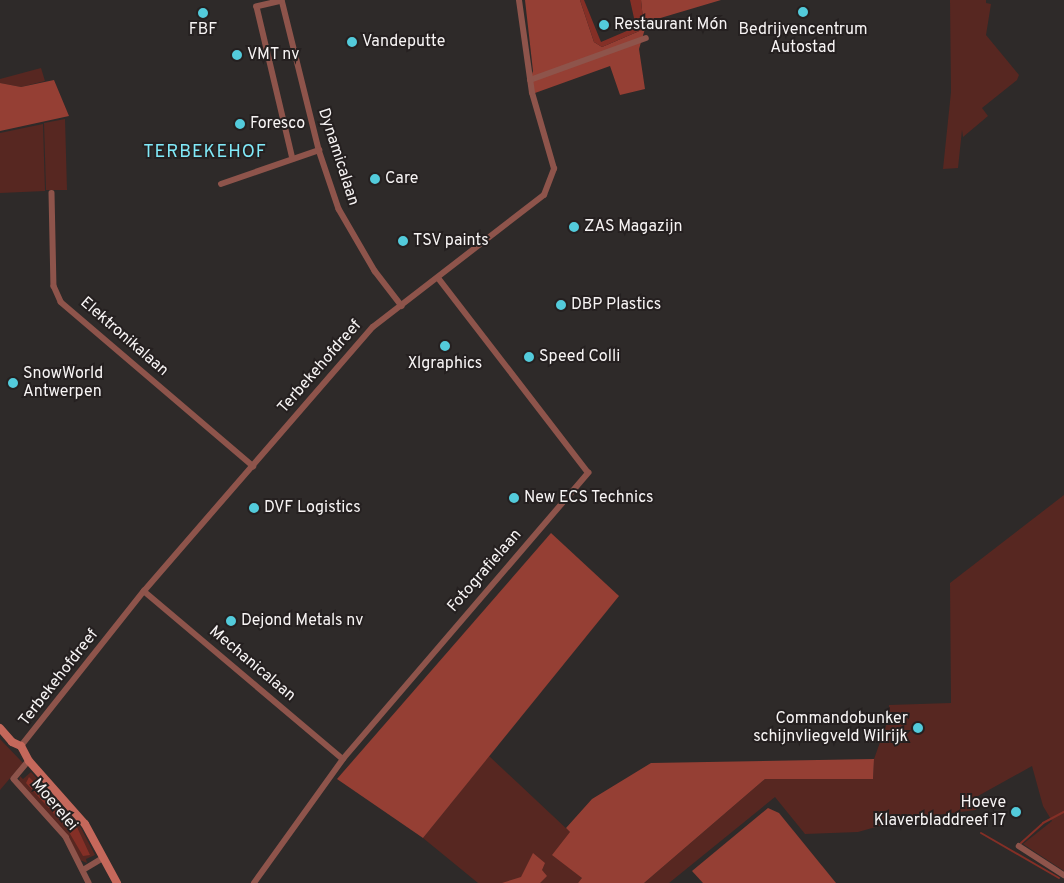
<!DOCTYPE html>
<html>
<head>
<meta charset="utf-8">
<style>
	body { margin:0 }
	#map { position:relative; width:1064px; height:883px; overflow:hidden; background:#2e2a29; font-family:Overpass,sans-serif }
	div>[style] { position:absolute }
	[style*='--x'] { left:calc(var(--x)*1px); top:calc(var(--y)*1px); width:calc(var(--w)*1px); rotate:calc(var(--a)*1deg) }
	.green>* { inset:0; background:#572721 }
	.forest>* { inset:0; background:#953f34 }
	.water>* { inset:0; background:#842f26 }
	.stream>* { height:2px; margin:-1px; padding:0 1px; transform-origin:1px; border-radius:1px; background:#842f26 }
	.street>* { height:5.5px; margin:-2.75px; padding:0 2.75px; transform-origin:2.75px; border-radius:2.75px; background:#8e544b }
	.secondary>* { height:8px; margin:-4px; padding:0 4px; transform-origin:4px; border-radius:4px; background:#c5685b }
	.dots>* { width:14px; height:14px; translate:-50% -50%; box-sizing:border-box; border:2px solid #252020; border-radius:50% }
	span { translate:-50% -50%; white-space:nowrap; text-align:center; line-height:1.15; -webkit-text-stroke:4px #252020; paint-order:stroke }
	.poi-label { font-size:16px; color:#f7f4f4 }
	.left { translate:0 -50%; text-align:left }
	.right { translate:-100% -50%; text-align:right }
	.street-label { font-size:16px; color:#f7f4f4 }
	.neighbourhood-label { font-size:18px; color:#81eaf9; letter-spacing:1px }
</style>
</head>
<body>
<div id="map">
	<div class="green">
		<div style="clip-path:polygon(950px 0,986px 0,986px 3px,991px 4px,986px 35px,1019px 75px,1017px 80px,982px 108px,988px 116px,963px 137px,962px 130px,958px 168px,943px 169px,951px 92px)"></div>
		<div style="clip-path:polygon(41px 68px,45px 81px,21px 87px,0 83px,0 79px)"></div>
		<div style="clip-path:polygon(65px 119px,67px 190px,46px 190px,44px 123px)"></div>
		<div style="clip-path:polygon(43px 124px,45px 191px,0 193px,0 133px)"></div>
		<div style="clip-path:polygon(1064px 495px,1064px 871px,1023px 844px,1052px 821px,1043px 806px,1032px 766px,978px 796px,976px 810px,904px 819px,858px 832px,805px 834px,775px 797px,669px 883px,644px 883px,765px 779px,873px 779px,874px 759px,888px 720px,889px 705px,951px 703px,950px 583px)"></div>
		<div style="clip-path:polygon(0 739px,23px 763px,0 790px)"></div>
		<div style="clip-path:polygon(489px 756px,570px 832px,582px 879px,578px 883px,478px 883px,423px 838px)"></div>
		<div style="clip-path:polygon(31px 772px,81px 828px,95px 855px,86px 859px,87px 863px,80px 860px,67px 835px,19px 782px,20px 776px,23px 779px)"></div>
	</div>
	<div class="forest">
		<div style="clip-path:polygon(525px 0,580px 0,594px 42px,602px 47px,644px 29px,641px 0,721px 0,647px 22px,639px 49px,645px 89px,620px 95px,610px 66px,535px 93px,530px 80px,533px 71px)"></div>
		<div style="clip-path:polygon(54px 80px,69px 116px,0 131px,0 83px,21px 87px)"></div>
		<div style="clip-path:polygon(551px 533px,619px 596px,423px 838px,337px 779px)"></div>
		<div style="clip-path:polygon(874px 759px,873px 779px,765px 779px,644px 883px,578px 883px,582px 878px,552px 855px,570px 832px,566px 828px,592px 799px,651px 763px)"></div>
		<div style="clip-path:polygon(768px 808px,779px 813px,836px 883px,703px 883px,692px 871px)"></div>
		<div style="clip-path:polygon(533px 853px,545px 863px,542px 870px,547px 876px,540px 883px,502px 883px,521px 877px)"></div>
	</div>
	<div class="water">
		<div style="clip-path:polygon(580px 0,584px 0,601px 42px,636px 27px,630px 0,641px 0,644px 29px,602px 47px,594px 42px)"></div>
		<div style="clip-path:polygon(29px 777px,76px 825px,90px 855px,83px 856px,66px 827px,26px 783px)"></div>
	</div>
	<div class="stream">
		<div style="--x:981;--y:833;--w:90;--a:30"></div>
		<div style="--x:1021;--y:843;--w:30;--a:-42"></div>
		<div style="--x:1043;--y:823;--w:24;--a:-28"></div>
	</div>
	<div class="street">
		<div style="--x:282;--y:0;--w:154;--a:76.1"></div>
		<div style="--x:319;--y:150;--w:62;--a:71.3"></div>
		<div style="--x:339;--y:209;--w:72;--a:59.9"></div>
		<div style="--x:375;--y:271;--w:44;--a:52.4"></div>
		<div style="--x:282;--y:1;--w:26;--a:167"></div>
		<div style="--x:257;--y:7;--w:156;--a:76.7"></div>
		<div style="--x:530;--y:80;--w:123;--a:-19.9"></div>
		<div style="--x:221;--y:184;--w:104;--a:-19.1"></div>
		<div style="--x:52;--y:193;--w:93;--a:88.8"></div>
		<div style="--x:54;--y:286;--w:17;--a:66"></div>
		<div style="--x:61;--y:302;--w:253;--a:40.5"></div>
		<div style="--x:144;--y:591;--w:260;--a:40.2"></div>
		<div style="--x:21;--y:746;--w:198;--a:-51.6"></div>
		<div style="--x:144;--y:591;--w:349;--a:-49.1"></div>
		<div style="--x:373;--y:327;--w:216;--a:-37.7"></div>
		<div style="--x:544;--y:195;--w:28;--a:-69"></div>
		<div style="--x:554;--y:169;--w:79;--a:-106.1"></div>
		<div style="--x:532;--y:93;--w:94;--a:-98"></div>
		<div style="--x:29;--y:761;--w:23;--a:130"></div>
		<div style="--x:14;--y:779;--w:78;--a:48.1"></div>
		<div style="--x:66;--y:837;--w:51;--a:63.4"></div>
		<div style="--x:1019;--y:846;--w:54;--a:32.8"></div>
		<div style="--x:83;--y:870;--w:23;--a:-31"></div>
		<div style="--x:254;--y:883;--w:153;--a:-54.3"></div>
		<div style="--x:343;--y:759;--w:377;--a:-49.4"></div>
		<div style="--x:588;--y:473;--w:246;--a:-127.6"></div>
	</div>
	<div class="secondary">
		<div style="--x:0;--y:728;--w:18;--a:49"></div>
		<div style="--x:12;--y:742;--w:10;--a:24"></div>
		<div style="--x:21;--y:746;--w:17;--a:62"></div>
		<div style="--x:29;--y:761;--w:84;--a:48.4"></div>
		<div style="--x:85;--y:824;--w:67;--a:61.5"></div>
	</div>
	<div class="dots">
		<div style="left:803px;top:12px;background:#53cbdb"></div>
		<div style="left:203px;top:13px;background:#53cbdb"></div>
		<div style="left:604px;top:25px;background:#53cbdb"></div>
		<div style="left:352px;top:42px;background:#53cbdb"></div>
		<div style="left:237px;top:55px;background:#53cbdb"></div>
		<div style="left:240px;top:124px;background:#53cbdb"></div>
		<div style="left:375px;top:179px;background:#53cbdb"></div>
		<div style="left:574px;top:227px;background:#53cbdb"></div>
		<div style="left:403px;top:241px;background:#53cbdb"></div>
		<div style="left:561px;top:305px;background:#53cbdb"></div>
		<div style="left:445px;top:346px;background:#53cbdb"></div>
		<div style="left:529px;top:357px;background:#53cbdb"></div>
		<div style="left:13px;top:383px;background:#53cbdb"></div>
		<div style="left:514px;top:498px;background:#53cbdb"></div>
		<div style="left:254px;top:508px;background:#53cbdb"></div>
		<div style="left:231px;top:621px;background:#53cbdb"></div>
		<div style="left:918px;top:728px;background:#53cbdb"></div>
		<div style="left:1016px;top:812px;background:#53cbdb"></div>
	</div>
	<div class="poi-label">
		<span class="left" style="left:614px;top:25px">Restaurant Món</span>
		<span style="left:203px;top:30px">FBF</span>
		<span style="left:803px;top:39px">Bedrijvencentrum<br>Autostad</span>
		<span class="left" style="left:362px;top:42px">Vandeputte</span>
		<span class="left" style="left:247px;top:55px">VMT nv</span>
		<span class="left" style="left:250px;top:124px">Foresco</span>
		<span class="left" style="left:385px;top:179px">Care</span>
		<span class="left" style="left:584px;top:227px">ZAS Magazijn</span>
		<span class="left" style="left:413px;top:241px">TSV paints</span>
		<span class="left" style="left:571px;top:305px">DBP Plastics</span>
		<span class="left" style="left:539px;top:357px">Speed Colli</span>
		<span style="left:445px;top:364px">Xlgraphics</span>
		<span class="left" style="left:23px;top:383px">SnowWorld<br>Antwerpen</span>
		<span class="left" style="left:524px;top:498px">New ECS Technics</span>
		<span class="left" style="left:264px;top:508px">DVF Logistics</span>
		<span class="left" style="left:241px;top:621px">Dejond Metals nv</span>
		<span class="right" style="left:908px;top:728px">Commandobunker<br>schijnvliegveld Wilrijk</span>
		<span class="right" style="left:1006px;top:812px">Hoeve<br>Klaverbladdreef 17</span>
	</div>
	<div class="street-label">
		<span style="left:338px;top:157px;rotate:72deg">Dynamicalaan</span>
		<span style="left:124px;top:337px;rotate:41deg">Elektronikalaan</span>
		<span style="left:320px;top:367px;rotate:-49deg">Terbekehofdreef</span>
		<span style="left:485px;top:571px;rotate:-49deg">Fotografielaan</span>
		<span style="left:252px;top:664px;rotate:40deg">Mechanicalaan</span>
		<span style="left:59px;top:678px;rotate:-52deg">Terbekehofdreef</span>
		<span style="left:54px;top:805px;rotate:50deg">Moerelei</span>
	</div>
	<div class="neighbourhood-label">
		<span style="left:205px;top:153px">TERBEKEHOF</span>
	</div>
</div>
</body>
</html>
